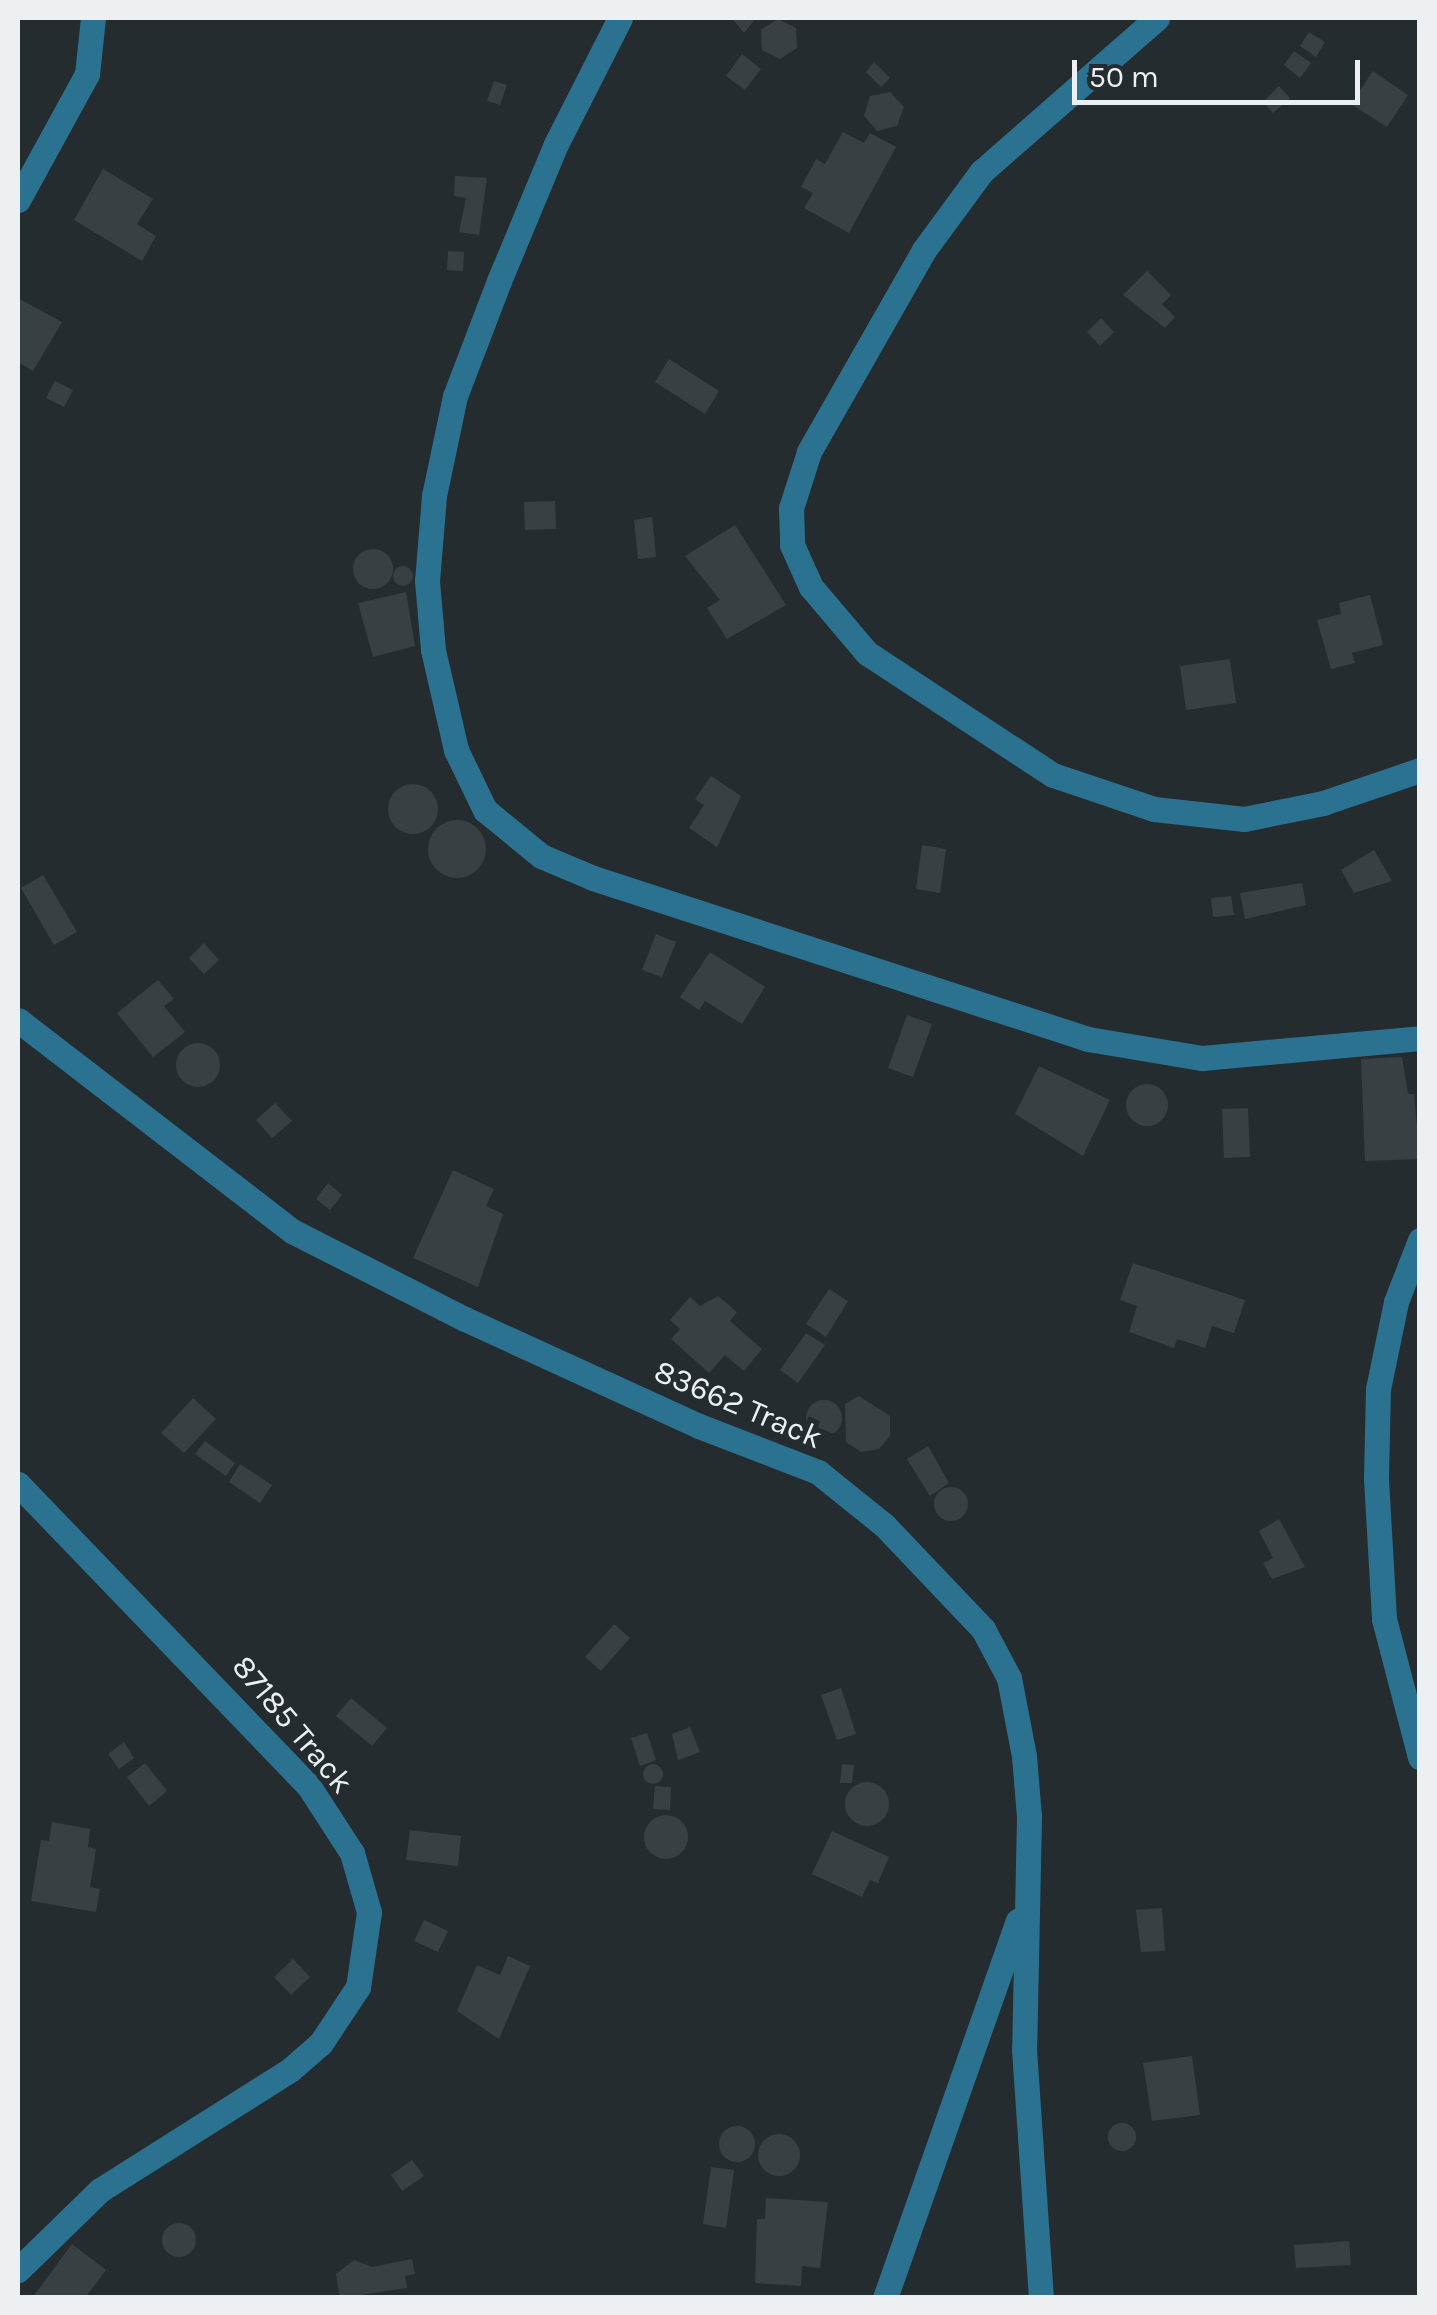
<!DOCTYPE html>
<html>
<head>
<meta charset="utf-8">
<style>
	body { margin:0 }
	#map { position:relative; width:1437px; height:2315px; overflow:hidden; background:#252c30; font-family:Karla,sans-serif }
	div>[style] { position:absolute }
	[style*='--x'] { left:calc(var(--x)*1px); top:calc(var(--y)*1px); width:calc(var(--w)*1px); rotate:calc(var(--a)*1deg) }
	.building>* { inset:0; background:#394044 }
	.round { border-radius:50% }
	.minor>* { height:25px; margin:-12.5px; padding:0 12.5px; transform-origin:12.5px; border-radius:12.5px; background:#2b7190 }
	span { translate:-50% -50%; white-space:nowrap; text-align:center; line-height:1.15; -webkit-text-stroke:10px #252c30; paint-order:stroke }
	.street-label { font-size:32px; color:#ecf0f3 }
	.frame { position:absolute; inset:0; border:20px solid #ecf0f3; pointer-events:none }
	.scale { position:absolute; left:1072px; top:60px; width:288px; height:45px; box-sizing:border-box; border:5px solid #ecf0f3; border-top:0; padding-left:12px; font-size:30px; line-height:35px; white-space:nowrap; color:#ecf0f3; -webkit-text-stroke:8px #252c30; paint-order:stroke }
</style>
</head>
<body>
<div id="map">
	<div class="building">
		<div style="clip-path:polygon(732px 18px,753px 18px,755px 19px,744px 33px)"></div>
		<div style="clip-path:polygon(778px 19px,796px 28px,797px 48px,780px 59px,762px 50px,761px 30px)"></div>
		<div style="clip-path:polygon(1309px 32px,1325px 42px,1316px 57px,1300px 46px)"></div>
		<div style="clip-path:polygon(1294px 51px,1311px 63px,1300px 78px,1284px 65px)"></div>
		<div style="clip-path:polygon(742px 54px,761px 69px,745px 90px,726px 76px)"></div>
		<div style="clip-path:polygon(874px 62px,890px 78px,881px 87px,866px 72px)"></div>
		<div style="clip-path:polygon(1373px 71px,1408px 95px,1387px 127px,1351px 104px)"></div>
		<div style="clip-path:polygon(494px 81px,507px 85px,500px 105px,487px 101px)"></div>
		<div style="clip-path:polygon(1279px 86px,1290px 98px,1273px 113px,1263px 102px)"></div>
		<div style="clip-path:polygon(890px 92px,904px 107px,897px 126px,877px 131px,864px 116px,870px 96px)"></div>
		<div style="clip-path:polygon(843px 132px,864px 143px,870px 133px,896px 147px,849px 233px,804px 208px,813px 193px,801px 187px,816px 159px,825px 164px)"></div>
		<div style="clip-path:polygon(103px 169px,153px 199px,137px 224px,156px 236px,142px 261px,74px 220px)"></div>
		<div style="clip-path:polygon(455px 176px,487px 178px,479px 235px,459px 232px,466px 198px,454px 196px)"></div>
		<div style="clip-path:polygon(448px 251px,464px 252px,463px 271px,447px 270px)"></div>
		<div style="clip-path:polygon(1147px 271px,1171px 295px,1162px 304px,1175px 317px,1165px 328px,1123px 295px)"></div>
		<div style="clip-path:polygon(18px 298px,62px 322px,33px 371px,18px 362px)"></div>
		<div style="clip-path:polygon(1101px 318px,1114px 332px,1100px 346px,1087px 332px)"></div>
		<div style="clip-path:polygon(669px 359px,719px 391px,705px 414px,655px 382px)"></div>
		<div style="clip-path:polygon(55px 381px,73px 390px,64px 407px,46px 398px)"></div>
		<div style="clip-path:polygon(555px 501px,556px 529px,525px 530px,524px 502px)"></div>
		<div style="clip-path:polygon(652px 517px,656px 557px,638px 559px,634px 520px)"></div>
		<div style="clip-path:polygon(735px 525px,786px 605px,727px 639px,707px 608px,720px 600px,685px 556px)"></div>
		<div class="round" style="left:353px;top:549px;width:40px;height:40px"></div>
		<div class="round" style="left:393px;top:566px;width:20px;height:20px"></div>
		<div style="clip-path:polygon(406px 592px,415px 646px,373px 657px,358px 603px)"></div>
		<div style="clip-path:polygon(1370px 595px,1383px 645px,1352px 653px,1355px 663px,1331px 669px,1317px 620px,1341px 614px,1339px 603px)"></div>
		<div style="clip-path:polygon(1230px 659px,1236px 703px,1186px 710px,1180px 666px)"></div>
		<div style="clip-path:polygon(711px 776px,741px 796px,717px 847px,689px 828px,704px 805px,695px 799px)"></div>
		<div class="round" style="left:388px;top:784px;width:50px;height:50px"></div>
		<div class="round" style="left:428px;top:820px;width:58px;height:58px"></div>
		<div style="clip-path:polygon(922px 845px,946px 849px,940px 893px,916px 889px)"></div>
		<div style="clip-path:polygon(1374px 850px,1392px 881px,1354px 893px,1341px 870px)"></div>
		<div style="clip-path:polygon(43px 875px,77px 932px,54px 945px,21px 888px)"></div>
		<div style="clip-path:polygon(1302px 883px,1306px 905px,1245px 919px,1240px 893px)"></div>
		<div style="clip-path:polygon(1231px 896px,1234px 915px,1213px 917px,1211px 898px)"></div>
		<div style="clip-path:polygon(656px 934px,676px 942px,662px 977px,642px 970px)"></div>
		<div style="clip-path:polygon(204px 943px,219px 960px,204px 974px,189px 958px)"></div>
		<div style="clip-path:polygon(710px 952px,765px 987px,742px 1024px,705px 1001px,699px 1010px,680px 997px)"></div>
		<div style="clip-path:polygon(158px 980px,174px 999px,164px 1006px,185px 1032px,153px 1057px,117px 1013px)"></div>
		<div style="clip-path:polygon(907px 1015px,932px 1024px,913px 1077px,888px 1068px)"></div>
		<div class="round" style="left:176px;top:1043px;width:44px;height:44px"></div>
		<div style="clip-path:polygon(1402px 1057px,1408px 1094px,1414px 1094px,1420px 1159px,1365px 1161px,1361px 1059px)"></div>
		<div style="clip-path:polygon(1039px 1066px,1110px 1100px,1083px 1156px,1015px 1114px)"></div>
		<div class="round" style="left:1126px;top:1084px;width:42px;height:42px"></div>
		<div style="clip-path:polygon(275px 1103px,292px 1121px,272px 1138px,256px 1120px)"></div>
		<div style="clip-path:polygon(1248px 1108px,1250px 1157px,1224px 1158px,1222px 1109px)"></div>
		<div style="clip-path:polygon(453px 1170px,494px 1189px,486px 1206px,503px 1214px,478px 1287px,413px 1258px)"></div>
		<div style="clip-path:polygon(328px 1183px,342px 1195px,330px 1210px,316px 1199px)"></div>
		<div style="clip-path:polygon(1133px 1263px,1245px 1300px,1234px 1333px,1212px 1326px,1205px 1348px,1177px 1339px,1174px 1348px,1129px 1332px,1137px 1306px,1120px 1300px)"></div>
		<div style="clip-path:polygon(829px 1289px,848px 1301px,826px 1337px,806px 1324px)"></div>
		<div style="clip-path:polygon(718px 1296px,737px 1312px,730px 1321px,762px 1349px,744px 1371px,725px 1355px,709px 1373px,671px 1339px,680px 1329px,670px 1320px,690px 1297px,700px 1306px)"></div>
		<div style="clip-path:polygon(806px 1333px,825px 1345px,798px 1383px,780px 1370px)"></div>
		<div style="clip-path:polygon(859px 1396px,890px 1416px,890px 1436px,879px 1449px,861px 1452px,846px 1442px,845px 1404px)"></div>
		<div style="clip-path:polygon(193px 1398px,216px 1419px,184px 1453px,161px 1433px)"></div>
		<div class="round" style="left:806px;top:1400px;width:36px;height:36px"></div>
		<div style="clip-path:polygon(205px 1441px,235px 1463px,226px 1476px,195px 1454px)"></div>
		<div style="clip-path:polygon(928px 1446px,949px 1483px,930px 1496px,907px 1459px)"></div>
		<div style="clip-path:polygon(240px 1464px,272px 1485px,260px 1503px,229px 1482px)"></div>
		<div class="round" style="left:934px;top:1487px;width:34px;height:34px"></div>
		<div style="clip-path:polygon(1279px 1519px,1305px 1567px,1272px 1579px,1263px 1563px,1273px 1558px,1259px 1531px)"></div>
		<div style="clip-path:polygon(614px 1624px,630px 1638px,601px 1671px,585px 1657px)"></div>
		<div style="clip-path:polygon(841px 1688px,856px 1734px,837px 1740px,821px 1695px)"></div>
		<div style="clip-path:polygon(351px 1698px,387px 1728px,372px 1746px,336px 1716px)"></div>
		<div style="clip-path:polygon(690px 1727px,700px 1752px,678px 1760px,672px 1734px)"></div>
		<div style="clip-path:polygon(647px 1733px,656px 1760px,640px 1766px,631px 1738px)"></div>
		<div style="clip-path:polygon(124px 1742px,134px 1758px,119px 1769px,108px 1754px)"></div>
		<div style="clip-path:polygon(145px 1763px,167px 1791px,149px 1806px,127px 1777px)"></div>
		<div style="clip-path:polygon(842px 1764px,854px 1765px,852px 1783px,840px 1783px)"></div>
		<div class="round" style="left:643px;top:1764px;width:20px;height:20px"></div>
		<div class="round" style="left:845px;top:1782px;width:44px;height:44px"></div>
		<div style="clip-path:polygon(655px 1786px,671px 1787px,670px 1810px,653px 1809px)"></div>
		<div class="round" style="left:644px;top:1815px;width:44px;height:44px"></div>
		<div style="clip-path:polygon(52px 1822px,90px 1829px,88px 1847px,96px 1849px,90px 1887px,100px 1889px,96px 1912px,31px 1901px,41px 1840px,49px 1841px)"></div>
		<div style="clip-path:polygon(410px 1830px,461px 1836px,458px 1866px,406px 1860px)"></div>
		<div style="clip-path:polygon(832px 1831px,889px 1857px,878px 1883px,870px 1880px,862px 1897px,812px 1874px)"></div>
		<div style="clip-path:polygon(1162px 1908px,1165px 1951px,1141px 1952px,1136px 1910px)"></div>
		<div style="clip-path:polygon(424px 1920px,448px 1931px,438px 1952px,414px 1941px)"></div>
		<div style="clip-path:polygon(508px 1956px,530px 1966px,499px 2039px,457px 2011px,477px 1965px,500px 1975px)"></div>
		<div style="clip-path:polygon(293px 1959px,310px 1977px,291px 1995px,274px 1977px)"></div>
		<div style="clip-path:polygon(1192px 2056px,1200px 2115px,1152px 2121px,1143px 2063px)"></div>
		<div class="round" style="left:1108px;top:2123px;width:28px;height:28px"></div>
		<div class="round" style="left:719px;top:2126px;width:36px;height:36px"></div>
		<div class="round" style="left:758px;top:2134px;width:42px;height:42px"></div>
		<div style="clip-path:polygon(412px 2160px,424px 2176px,402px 2191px,391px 2175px)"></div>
		<div style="clip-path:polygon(711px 2167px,734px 2170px,726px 2228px,703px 2224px)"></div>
		<div style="clip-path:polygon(766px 2198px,828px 2202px,820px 2268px,802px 2266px,801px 2286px,755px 2283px,757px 2219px,765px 2219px)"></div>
		<div class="round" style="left:162px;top:2223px;width:34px;height:34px"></div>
		<div style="clip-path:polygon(1349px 2241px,1351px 2265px,1296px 2268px,1294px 2245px)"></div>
		<div style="clip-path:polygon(72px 2244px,106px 2270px,85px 2298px,32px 2298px)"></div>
		<div style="clip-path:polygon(412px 2259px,415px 2274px,405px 2276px,407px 2288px,340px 2298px,336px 2274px,354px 2260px,372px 2267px)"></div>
	</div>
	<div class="minor">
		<div style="--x:620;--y:18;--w:141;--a:116.9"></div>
		<div style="--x:556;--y:144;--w:148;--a:112.6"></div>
		<div style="--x:499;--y:281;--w:123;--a:110.9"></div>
		<div style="--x:455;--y:396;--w:102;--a:101.9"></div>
		<div style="--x:434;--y:496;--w:85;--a:94.7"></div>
		<div style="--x:427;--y:581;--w:69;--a:85"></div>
		<div style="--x:433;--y:650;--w:103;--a:77"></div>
		<div style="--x:456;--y:750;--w:67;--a:64.2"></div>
		<div style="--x:485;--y:810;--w:72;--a:39.4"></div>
		<div style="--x:541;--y:856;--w:56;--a:22.9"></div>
		<div style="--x:593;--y:878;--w:521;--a:18.02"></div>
		<div style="--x:1088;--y:1039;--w:116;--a:9.5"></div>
		<div style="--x:1202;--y:1058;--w:219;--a:-5.2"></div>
		<div style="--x:1157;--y:18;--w:232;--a:138.8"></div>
		<div style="--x:982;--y:171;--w:98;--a:126.3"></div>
		<div style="--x:924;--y:250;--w:232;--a:119.7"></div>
		<div style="--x:809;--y:452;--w:59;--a:107.8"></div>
		<div style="--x:791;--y:508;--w:37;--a:88"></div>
		<div style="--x:792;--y:545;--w:46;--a:65.7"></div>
		<div style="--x:811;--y:587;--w:87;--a:49.7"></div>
		<div style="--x:867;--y:653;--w:222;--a:33.3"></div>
		<div style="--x:1053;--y:775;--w:107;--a:18.6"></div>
		<div style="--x:1154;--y:809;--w:91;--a:6.3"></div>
		<div style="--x:1244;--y:819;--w:81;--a:-11.4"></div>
		<div style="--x:1323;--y:803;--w:102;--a:-18.8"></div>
		<div style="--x:18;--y:200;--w:144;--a:-61.3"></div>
		<div style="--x:87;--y:74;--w:56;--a:-83.9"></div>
		<div style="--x:18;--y:1020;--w:346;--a:37.6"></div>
		<div style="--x:292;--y:1231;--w:194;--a:27"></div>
		<div style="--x:465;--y:1319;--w:257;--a:24.6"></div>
		<div style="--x:699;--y:1426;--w:128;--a:21.1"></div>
		<div style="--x:818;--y:1472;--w:85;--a:38.8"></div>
		<div style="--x:884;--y:1525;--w:144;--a:46.4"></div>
		<div style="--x:983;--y:1629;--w:55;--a:62"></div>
		<div style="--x:1009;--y:1678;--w:79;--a:79.1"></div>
		<div style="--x:1024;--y:1756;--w:61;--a:85.3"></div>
		<div style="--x:1029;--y:1817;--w:232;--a:91.2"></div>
		<div style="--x:1024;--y:2049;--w:250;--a:86.1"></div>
		<div style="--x:1420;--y:1240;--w:66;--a:111.2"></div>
		<div style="--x:1396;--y:1302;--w:89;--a:101.7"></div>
		<div style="--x:1378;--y:1389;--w:90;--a:91.3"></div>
		<div style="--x:1376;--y:1479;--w:140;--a:86.7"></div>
		<div style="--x:1384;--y:1619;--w:143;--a:75.4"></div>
		<div style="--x:18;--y:1484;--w:418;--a:46.1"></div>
		<div style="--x:308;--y:1785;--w:81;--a:57.1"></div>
		<div style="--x:352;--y:1853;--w:61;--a:73.9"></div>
		<div style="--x:369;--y:1912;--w:76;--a:98.3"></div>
		<div style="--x:358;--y:1987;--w:67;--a:123.5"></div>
		<div style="--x:321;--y:2043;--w:41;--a:138.9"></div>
		<div style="--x:290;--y:2070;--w:225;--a:147.7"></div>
		<div style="--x:100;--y:2190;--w:115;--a:135.7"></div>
		<div style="--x:885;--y:2298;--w:400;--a:-70.6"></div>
	</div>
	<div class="street-label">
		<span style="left:738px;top:1405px;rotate:23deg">83662 Track</span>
		<span style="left:292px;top:1725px;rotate:50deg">87185 Track</span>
	</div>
	<div class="frame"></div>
	<div class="scale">50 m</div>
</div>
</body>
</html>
